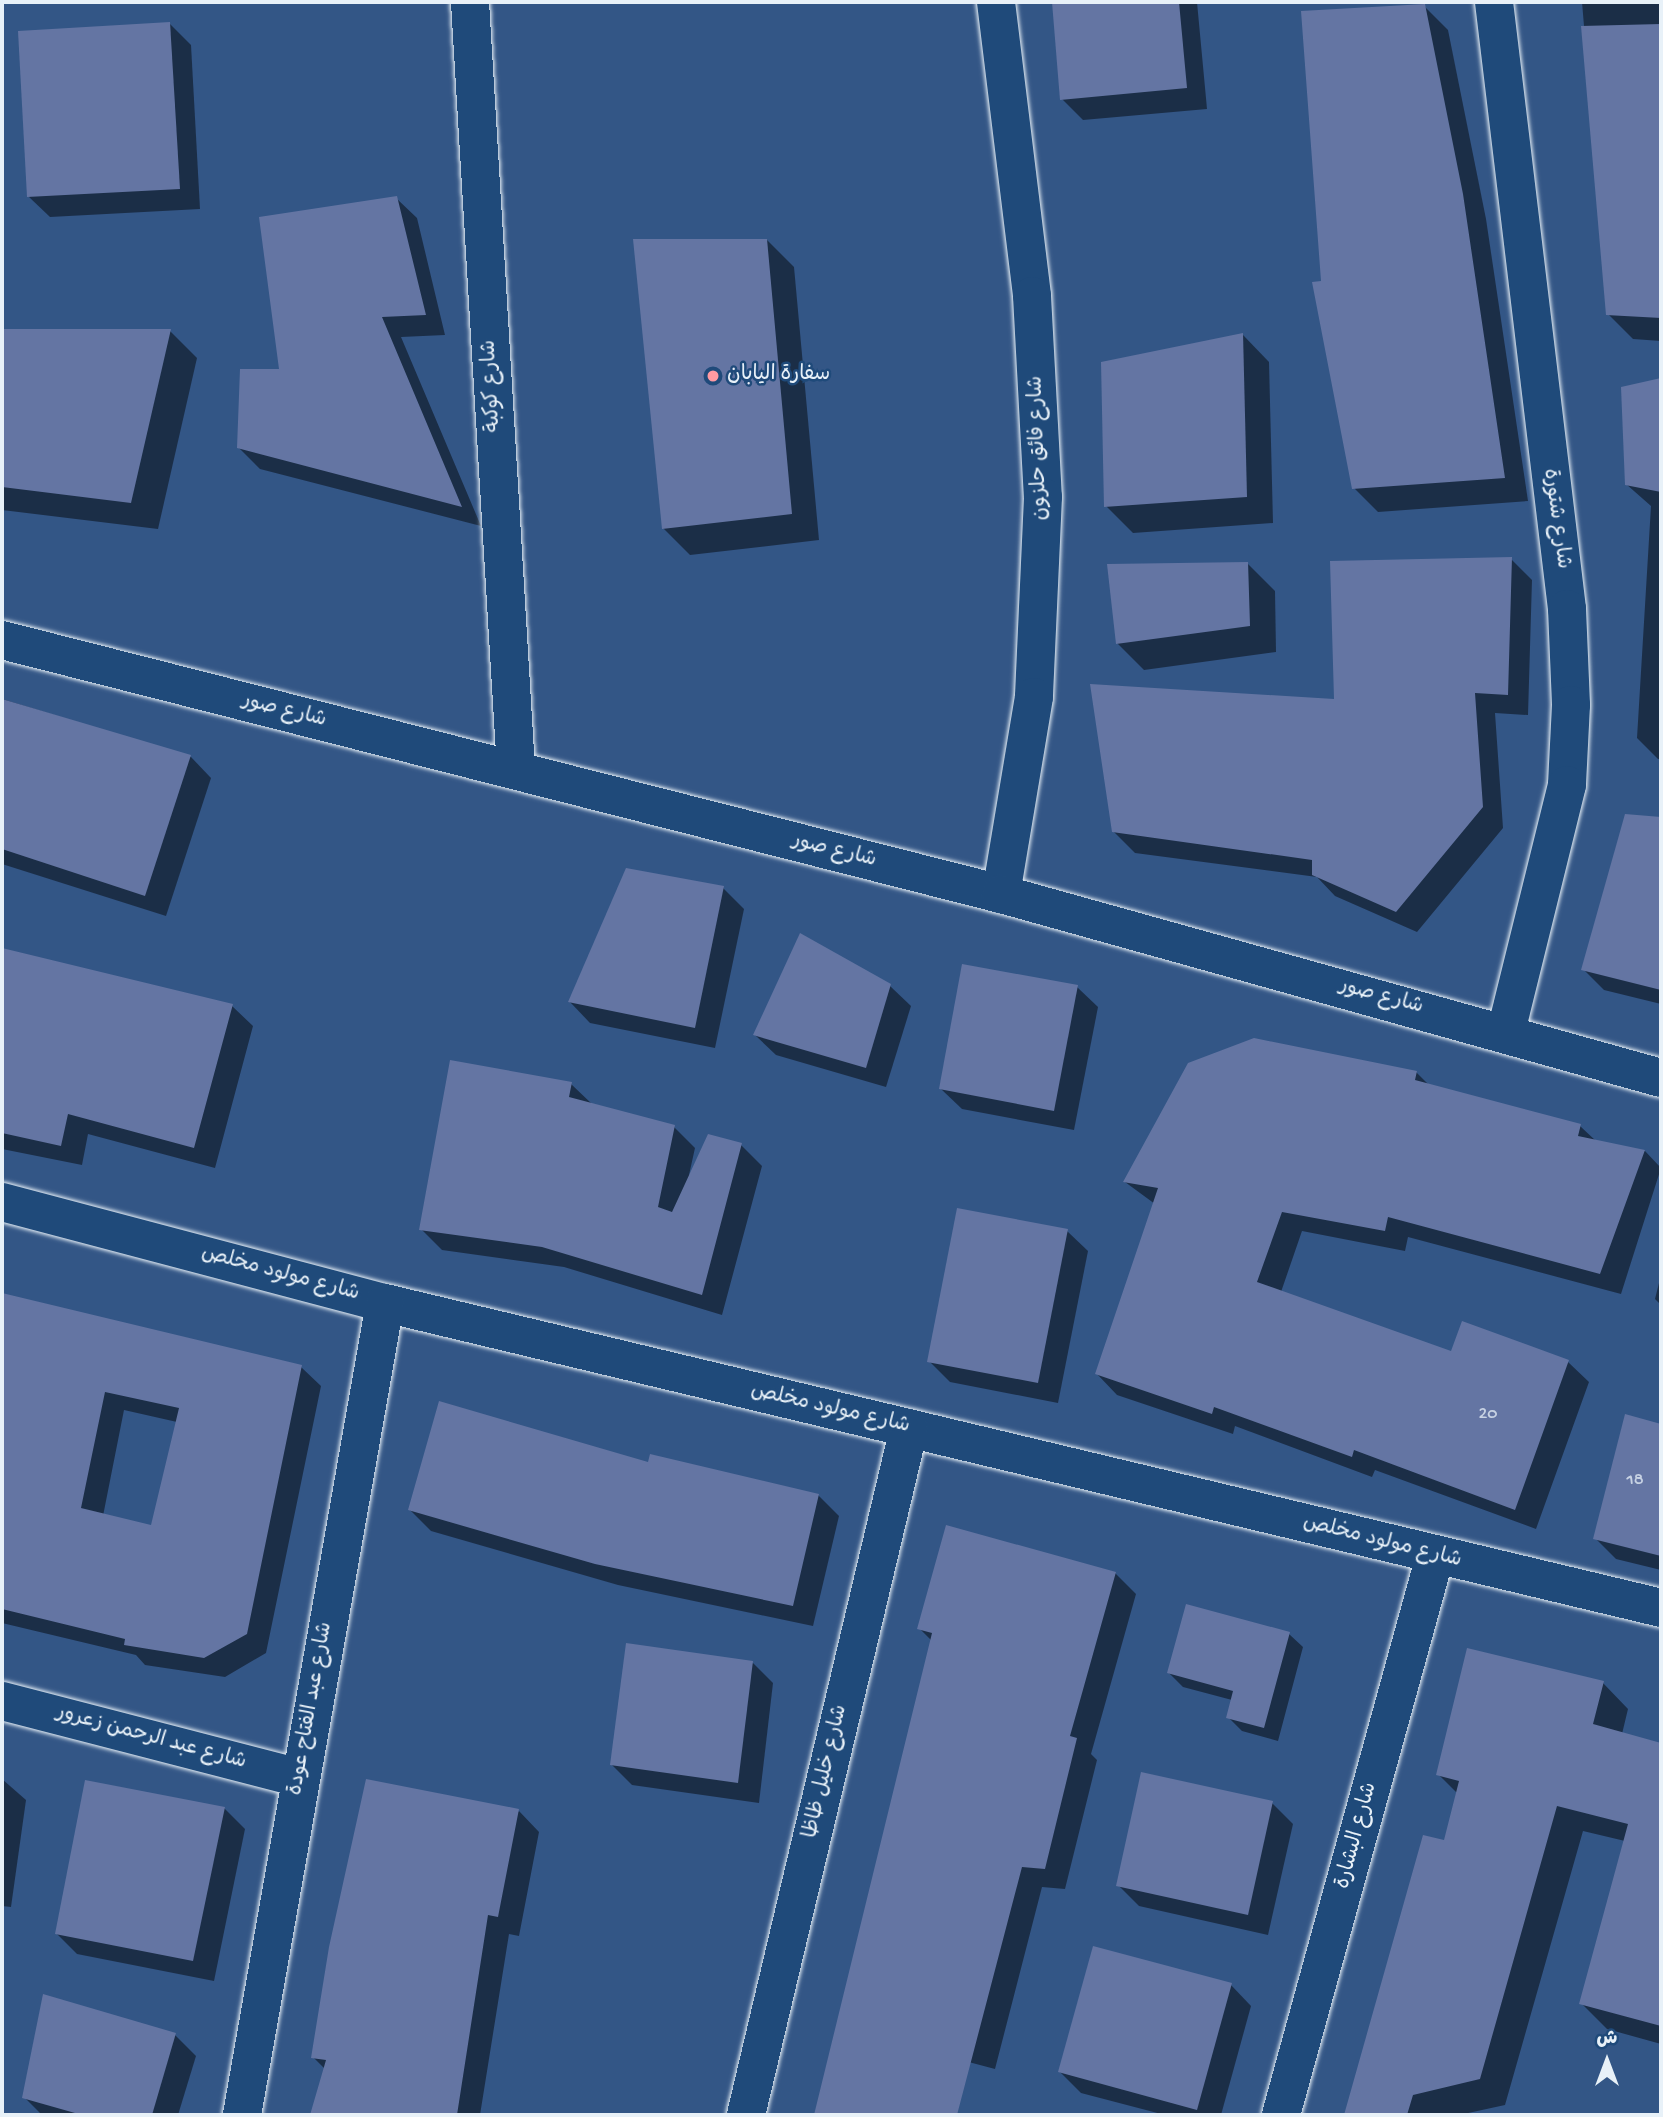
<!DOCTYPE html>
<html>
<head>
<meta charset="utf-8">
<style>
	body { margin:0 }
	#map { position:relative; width:1663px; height:2117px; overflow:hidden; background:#335686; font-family:"Gochi Hand","Playpen Sans Arabic",sans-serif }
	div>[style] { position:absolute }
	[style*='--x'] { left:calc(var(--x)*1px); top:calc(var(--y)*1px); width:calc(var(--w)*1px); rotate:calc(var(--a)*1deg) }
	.shadow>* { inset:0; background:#0007 }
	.building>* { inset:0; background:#6475a3 }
	.roads { filter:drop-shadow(0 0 2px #e8f1f8) drop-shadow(0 0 2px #e8f1f8) }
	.street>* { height:38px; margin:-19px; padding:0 19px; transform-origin:19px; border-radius:19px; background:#1f4a7a }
	.dots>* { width:19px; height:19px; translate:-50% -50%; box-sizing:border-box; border:4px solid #1f4a7a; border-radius:50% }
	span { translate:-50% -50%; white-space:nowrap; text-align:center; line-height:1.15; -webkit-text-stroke:5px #1f4a7a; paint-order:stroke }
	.number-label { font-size:18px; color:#c7d2e3 }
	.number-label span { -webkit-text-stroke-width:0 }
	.poi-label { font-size:21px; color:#e8f1f8 }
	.left { translate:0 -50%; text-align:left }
	.street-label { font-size:21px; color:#e8f1f8 }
	.frame { position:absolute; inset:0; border:4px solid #e8f1f8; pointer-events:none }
	.north { position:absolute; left:1572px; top:2026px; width:70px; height:70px; -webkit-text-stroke:5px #1f4a7a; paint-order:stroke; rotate:0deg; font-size:19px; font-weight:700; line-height:28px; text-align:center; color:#e8f1f8 }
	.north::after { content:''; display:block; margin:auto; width:24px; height:32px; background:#e8f1f8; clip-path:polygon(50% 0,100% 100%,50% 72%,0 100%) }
</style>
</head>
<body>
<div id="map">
	<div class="shadow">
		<div style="clip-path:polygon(1054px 2px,1197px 2px,1207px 109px,1083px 120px,1062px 99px)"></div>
		<div style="clip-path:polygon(1582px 2px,1661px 2px,1661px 341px,1633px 339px,1608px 314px)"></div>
		<div style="clip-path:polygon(1424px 6px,1448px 30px,1486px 219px,1528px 501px,1378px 512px,1354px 488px,1322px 283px)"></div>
		<div style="clip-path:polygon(170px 24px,191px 45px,200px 209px,50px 217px,29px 197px)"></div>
		<div style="clip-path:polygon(396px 198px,417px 218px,445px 335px,401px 337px,481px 526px,260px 469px,239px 448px,281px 371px)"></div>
		<div style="clip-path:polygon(767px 240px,794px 267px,819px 540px,690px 555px,663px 528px)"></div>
		<div style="clip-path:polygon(2px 331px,170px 331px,197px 358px,158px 529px,2px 510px)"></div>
		<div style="clip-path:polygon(1243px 335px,1269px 362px,1273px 523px,1133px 533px,1106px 506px)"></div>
		<div style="clip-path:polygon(1661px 380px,1661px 759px,1658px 759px,1637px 738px,1651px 506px,1626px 484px,1623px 389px)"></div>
		<div style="clip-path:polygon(1511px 559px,1532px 580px,1528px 715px,1495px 713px,1503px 828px,1417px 932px,1335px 896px,1317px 877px,1135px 853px,1114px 832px,1336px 701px)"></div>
		<div style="clip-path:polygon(1248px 564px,1275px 591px,1276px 652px,1144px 670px,1117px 643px)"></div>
		<div style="clip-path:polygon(2px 699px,191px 757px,211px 778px,166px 916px,2px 864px)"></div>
		<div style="clip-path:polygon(1626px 816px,1661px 819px,1661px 1004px,1604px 990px,1583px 969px)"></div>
		<div style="clip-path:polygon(723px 888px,744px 909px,715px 1048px,590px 1023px,570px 1002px)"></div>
		<div style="clip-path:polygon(2px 950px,232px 1006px,253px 1026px,215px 1168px,88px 1134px,82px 1165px,2px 1149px)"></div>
		<div style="clip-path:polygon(890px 986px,911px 1006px,886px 1087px,776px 1055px,755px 1035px)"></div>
		<div style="clip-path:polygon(1077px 987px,1098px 1007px,1074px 1130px,962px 1109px,941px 1089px)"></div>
		<div style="clip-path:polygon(1416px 1072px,1430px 1086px,1580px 1126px,1596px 1141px,1645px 1151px,1661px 1168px,1621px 1294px,1408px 1237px,1405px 1251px,1302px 1231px,1281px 1292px,1452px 1353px,1568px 1362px,1589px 1382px,1536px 1529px,1375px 1470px,1372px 1477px,1235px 1426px,1233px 1434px,1117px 1395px,1097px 1374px,1155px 1204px,1125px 1182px)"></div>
		<div style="clip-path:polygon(571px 1084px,592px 1104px,674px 1127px,695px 1148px,689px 1175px,741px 1145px,762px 1166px,722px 1315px,564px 1267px,442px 1250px,421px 1229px)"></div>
		<div style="clip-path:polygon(1067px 1231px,1088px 1251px,1058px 1403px,950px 1382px,929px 1361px)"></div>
		<div style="clip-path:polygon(1661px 1275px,1661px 1305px,1655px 1299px)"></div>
		<div style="clip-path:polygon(evenodd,2px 1295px,301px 1367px,321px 1386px,266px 1653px,225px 1677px,145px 1665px,136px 1655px,2px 1623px,2px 1295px,124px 1410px,177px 1422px,152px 1528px,103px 1516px,124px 1410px)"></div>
		<div style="clip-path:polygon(1626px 1416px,1661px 1425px,1661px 1570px,1616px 1559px,1595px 1538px)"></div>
		<div style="clip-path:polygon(650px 1464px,818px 1495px,839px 1516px,813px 1626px,618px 1585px,431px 1531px,410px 1510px)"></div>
		<div style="clip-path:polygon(1115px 1573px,1136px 1594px,1091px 1754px,1097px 1760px,1065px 1889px,1042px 1887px,995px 2069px,863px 2034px,932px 1641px,919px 1628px)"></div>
		<div style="clip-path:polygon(1289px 1634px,1303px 1647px,1278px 1741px,1242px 1731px,1228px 1717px,1232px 1700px,1183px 1687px,1169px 1673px)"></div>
		<div style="clip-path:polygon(753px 1663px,773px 1683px,759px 1803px,632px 1785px,611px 1764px)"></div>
		<div style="clip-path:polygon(1603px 1683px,1628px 1709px,1622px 1734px,1661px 1745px,1661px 2044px,1607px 2029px,1581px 2003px,1625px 1841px,1583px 1831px,1505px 2105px,1459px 2115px,1346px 2115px,1425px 1837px,1446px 1842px,1458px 1794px,1438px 1774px)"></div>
		<div style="clip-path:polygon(2px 1779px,26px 1800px,11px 1907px,2px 1906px)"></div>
		<div style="clip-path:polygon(1272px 1803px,1293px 1824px,1268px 1935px,1139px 1906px,1118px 1885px)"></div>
		<div style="clip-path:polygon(224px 1808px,245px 1829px,214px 1981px,77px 1954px,56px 1933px)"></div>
		<div style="clip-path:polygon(519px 1811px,539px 1832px,519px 1936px,509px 1934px,480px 2115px,312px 2115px,325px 2069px,313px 2057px)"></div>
		<div style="clip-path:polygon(1231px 1985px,1251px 2006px,1221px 2115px,1165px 2115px,1081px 2093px,1060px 2072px)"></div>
		<div style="clip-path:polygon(175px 2035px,196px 2056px,178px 2115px,42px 2115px,24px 2097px)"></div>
		<div style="clip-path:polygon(826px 2075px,955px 2115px,816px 2115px)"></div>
	</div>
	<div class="building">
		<div style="clip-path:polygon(1052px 2px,1179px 2px,1187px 88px,1060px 100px)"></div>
		<div style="clip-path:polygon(1425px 4px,1463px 194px,1505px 478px,1352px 489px,1312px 282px,1321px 281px,1301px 11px)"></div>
		<div style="clip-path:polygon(170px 22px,180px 189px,27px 197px,18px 31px)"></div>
		<div style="clip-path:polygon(1661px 24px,1661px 318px,1606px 315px,1581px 26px)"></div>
		<div style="clip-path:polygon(397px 196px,426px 315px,382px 317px,462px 507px,237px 448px,240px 369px,279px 369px,259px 217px)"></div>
		<div style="clip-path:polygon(633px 239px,767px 239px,792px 514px,662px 529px)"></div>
		<div style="clip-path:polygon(2px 329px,171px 329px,131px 503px,2px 487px)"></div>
		<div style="clip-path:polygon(1243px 333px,1247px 497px,1104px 507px,1101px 362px)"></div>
		<div style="clip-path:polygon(1661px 378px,1661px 492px,1625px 485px,1621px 387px)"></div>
		<div style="clip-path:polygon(1512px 557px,1508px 695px,1475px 693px,1483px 807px,1396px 912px,1312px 875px,1312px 860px,1112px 832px,1090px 684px,1334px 699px,1330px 561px)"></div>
		<div style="clip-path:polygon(1248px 562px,1250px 626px,1116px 644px,1107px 564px)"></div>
		<div style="clip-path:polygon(2px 699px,191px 755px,145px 896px,2px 849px)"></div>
		<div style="clip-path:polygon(1625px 814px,1661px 817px,1661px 990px,1581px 970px)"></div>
		<div style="clip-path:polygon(626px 868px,724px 886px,695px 1028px,568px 1002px)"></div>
		<div style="clip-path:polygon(800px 933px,891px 984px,866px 1068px,753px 1035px)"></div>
		<div style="clip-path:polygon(2px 948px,233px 1004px,194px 1148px,68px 1114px,61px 1146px,2px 1133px)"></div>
		<div style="clip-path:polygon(962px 964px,1078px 985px,1054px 1111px,939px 1089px)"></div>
		<div style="clip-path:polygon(1254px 1038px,1417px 1071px,1415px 1080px,1581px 1124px,1578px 1136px,1645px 1150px,1600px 1274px,1388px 1217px,1385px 1231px,1282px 1212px,1257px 1282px,1451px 1351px,1462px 1321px,1569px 1360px,1515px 1510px,1354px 1450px,1352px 1457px,1214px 1407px,1212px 1414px,1095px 1374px,1158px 1188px,1123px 1182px,1188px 1063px)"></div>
		<div style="clip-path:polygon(450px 1060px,572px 1082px,569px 1097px,675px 1125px,658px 1207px,672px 1212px,708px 1134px,742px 1143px,702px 1295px,542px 1247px,419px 1230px)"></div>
		<div style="clip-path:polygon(957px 1208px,1068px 1229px,1038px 1383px,927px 1362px)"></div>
		<div style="clip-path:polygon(evenodd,2px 1293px,302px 1365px,247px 1634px,204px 1658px,124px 1645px,125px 1639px,2px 1609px,2px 1293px,105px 1392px,179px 1408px,151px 1525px,81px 1508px,105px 1392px)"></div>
		<div style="clip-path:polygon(439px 1401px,648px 1462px,650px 1454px,819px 1494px,793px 1606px,595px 1564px,408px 1510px)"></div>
		<div style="clip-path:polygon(1625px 1414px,1661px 1424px,1661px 1556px,1593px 1539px)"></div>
		<div style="clip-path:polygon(946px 1525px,1116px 1572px,1070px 1736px,1077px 1738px,1045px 1869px,1022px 1867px,957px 2115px,814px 2115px,932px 1633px,917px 1629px)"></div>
		<div style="clip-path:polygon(1186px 1604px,1290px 1632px,1264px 1728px,1226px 1718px,1233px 1691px,1167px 1673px)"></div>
		<div style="clip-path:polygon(626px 1643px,753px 1661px,738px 1783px,610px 1765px)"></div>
		<div style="clip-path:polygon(1467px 1648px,1604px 1681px,1593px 1724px,1661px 1743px,1661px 2026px,1579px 2004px,1628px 1824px,1557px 1806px,1480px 2079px,1413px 2095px,1407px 2115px,1344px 2115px,1423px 1835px,1444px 1840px,1459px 1781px,1436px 1775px)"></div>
		<div style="clip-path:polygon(1141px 1772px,1273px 1801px,1248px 1915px,1116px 1886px)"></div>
		<div style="clip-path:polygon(366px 1779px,519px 1809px,498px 1917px,488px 1915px,457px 2115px,310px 2115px,326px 2060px,311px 2058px,329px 1947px)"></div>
		<div style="clip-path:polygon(85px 1780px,225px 1807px,193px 1961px,55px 1934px)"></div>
		<div style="clip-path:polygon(1093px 1946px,1232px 1983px,1197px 2110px,1058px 2072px)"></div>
		<div style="clip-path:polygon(43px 1994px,176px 2033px,152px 2115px,82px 2115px,22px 2098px)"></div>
	</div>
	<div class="roads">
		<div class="street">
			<div style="--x:470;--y:2;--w:769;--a:86.57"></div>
			<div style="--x:996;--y:2;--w:296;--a:83"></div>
			<div style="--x:1032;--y:296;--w:201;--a:86.9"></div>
			<div style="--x:1043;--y:497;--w:200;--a:92.6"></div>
			<div style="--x:1034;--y:697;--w:200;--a:99.5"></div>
			<div style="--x:1494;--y:2;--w:611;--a:83.14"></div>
			<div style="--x:1567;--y:609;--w:96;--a:87.6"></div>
			<div style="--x:1571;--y:705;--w:80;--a:92.9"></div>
			<div style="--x:1567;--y:785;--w:254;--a:103.9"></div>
			<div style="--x:2;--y:640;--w:1031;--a:14.27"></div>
			<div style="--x:1001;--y:894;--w:685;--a:15.58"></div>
			<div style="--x:2;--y:1202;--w:396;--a:14.8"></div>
			<div style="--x:385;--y:1303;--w:1312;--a:13.44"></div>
			<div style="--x:2;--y:1701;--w:308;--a:14.5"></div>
			<div style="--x:242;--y:2115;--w:824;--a:-80.01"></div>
			<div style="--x:746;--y:2115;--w:706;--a:-76.65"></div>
			<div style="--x:1281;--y:2115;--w:580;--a:-74.6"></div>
		</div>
	</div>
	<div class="dots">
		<div style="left:713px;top:376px;background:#ff9aa2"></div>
	</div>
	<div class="number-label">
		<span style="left:1488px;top:1415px">20</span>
		<span style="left:1635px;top:1481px">18</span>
	</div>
	<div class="poi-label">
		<span class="left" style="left:727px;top:376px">سفارة اليابان</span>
	</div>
	<div class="street-label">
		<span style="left:493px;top:386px;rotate:-93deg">شارع كوكبة</span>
		<span style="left:1040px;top:448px;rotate:-92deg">شارع فائق حلزون</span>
		<span style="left:1555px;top:519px;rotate:82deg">شارع شتورة</span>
		<span style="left:284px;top:712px;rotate:14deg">شارع صور</span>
		<span style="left:834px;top:852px;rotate:14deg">شارع صور</span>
		<span style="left:1381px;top:998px;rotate:15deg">شارع صور</span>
		<span style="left:280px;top:1275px;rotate:15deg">شارع مولود مخلص</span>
		<span style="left:830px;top:1410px;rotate:13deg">شارع مولود مخلص</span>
		<span style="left:1382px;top:1543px;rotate:14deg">شارع مولود مخلص</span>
		<span style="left:312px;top:1709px;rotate:-80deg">شارع عبد الفتاح عودة</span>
		<span style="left:151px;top:1739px;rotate:15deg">شارع عبد الرحمن زعرور</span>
		<span style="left:827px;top:1772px;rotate:-77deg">شارع خليل ظاظا</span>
		<span style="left:1358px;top:1836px;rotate:-75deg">شارع البشارة</span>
	</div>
	<div class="frame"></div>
	<div class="north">ش</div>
</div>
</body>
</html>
